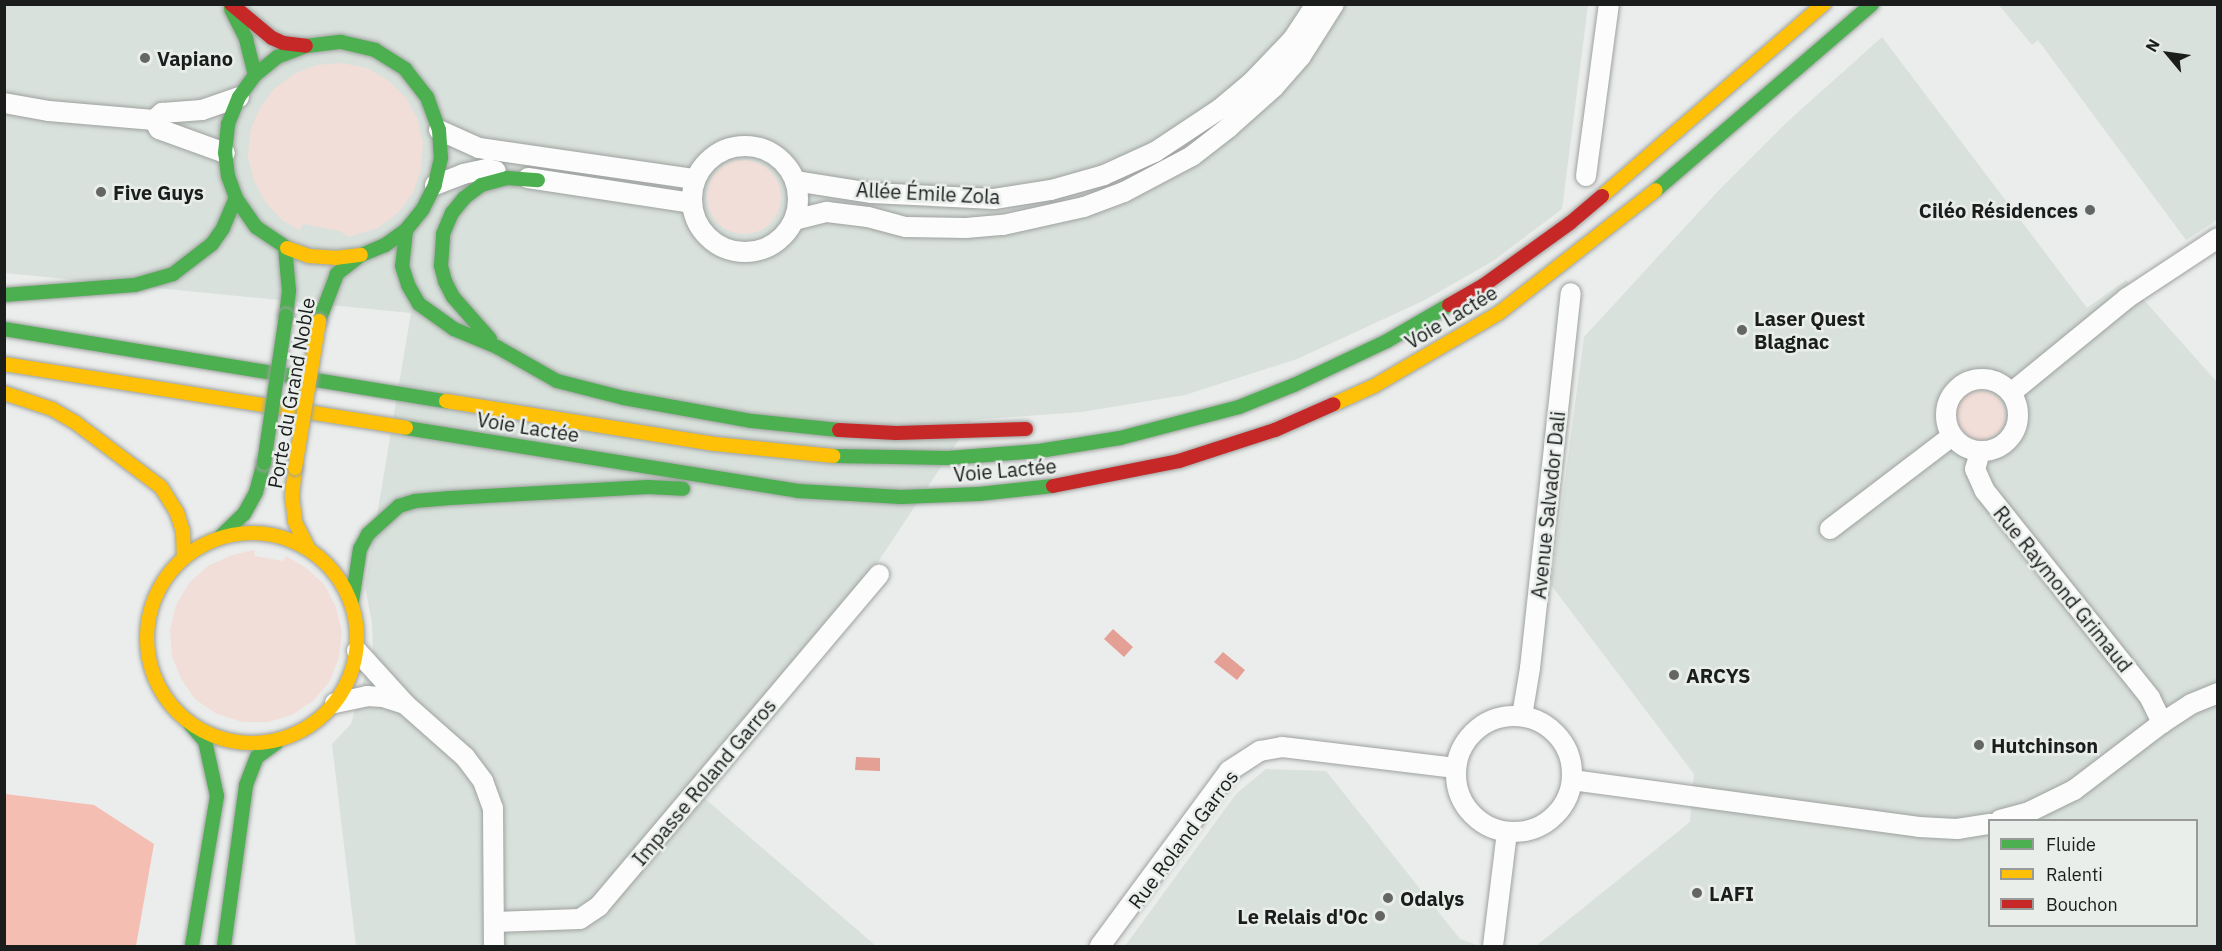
<!DOCTYPE html>
<html>
<head>
<meta charset="utf-8">
<style>
	body { margin:0 }
	#map { position:relative; width:2222px; height:951px; overflow:hidden; background:#eaedeb; font-family:"IBM Plex Sans",sans-serif }
	div>[style] { position:absolute }
	[style*='--x'] { left:calc(var(--x)*1px); top:calc(var(--y)*1px); width:calc(var(--w)*1px); rotate:calc(var(--a)*1deg) }
	.built>* { inset:0; background:#d8e1db }
	.green>* { inset:0; background:#f2ded8 }
	.round { border-radius:50% }
	.forest>* { inset:0; background:#f4beb3 }
	.water>* { inset:0; background:#e4a094 }
	.roads { filter:drop-shadow(0 0 2px #9ea19f) drop-shadow(0 0 2px #9ea19f) }
	.street>* { height:20px; margin:-10px; padding:0 10px; transform-origin:10px; border-radius:10px; background:#fcfcfc }
	.street>.ring { margin:-10px; padding:0; box-sizing:content-box; background:none; border:20px solid #fcfcfc; border-radius:50% }
	.fast>* { height:14px; margin:-7px; padding:0 7px; transform-origin:7px; border-radius:7px; background:#4caf50 }
	.slow>* { height:14px; margin:-7px; padding:0 7px; transform-origin:7px; border-radius:7px; background:#ffc107 }
	.slow>.ring { margin:-7px; padding:0; box-sizing:content-box; background:none; border:14px solid #ffc107; border-radius:50% }
	.jam>* { height:14px; margin:-7px; padding:0 7px; transform-origin:7px; border-radius:7px; background:#c62828 }
	.bridges { filter:drop-shadow(0 0 2px #9ea19f) drop-shadow(0 0 2px #9ea19f) }
	.fast-bridge>* { height:14px; margin:-7px; padding:0 7px; transform-origin:7px; border-radius:7px; background:#4caf50 }
	.slow-bridge>* { height:14px; margin:-7px; padding:0 7px; transform-origin:7px; border-radius:7px; background:#ffc107 }
	.dots>* { width:16px; height:16px; translate:-50% -50%; box-sizing:border-box; border:3px solid #e9eeeb; border-radius:50% }
	span { translate:-50% -50%; white-space:nowrap; text-align:center; line-height:1.15; -webkit-text-stroke:5px #e9eeeb; paint-order:stroke }
	.poi-label { font-size:20px; color:#1b1d1c; font-weight:700 }
	.left { translate:0 -50%; text-align:left }
	.right { translate:-100% -50%; text-align:right }
	.street-label { font-size:20px; color:#1b1d1c }
	.frame { position:absolute; inset:0; border:6px solid #1b1d1c; pointer-events:none }
	.legend { position:absolute; left:1988px; top:819px; width:210px; height:108px; box-sizing:border-box; background:#e9eeeb; border:2px solid #979a98; margin:0; padding:8px 10px; list-style:none; font-size:18px; color:#1b1d1c }
	.legend li { display:flex; align-items:center; gap:12px; height:30px }
	.legend b { width:30px; border:2px solid #979a98 }
	.north { position:absolute; left:2138px; top:24px; width:60px; height:60px; -webkit-text-stroke:4px #e9eeeb; paint-order:stroke; rotate:299deg; font-size:16px; font-weight:700; line-height:24px; text-align:center; color:#1b1d1c }
	.north::after { content:''; display:block; margin:auto; width:21px; height:27px; background:#1b1d1c; clip-path:polygon(50% 0,100% 100%,50% 72%,0 100%) }
</style>
</head>
<body>
<div id="map">
	<div class="built">
		<div style="clip-path:polygon(4px 5px,1588px 5px,1562px 209px,1493px 261px,1425px 300px,1297px 359px,1185px 395px,1081px 412px,972px 420px,874px 568px,689px 785px,876px 946px,356px 946px,332px 744px,351px 724px,373px 649px,372px 623px,365px 587px,411px 313px,5px 273px)"></div>
		<div style="clip-path:polygon(1999px 5px,2217px 5px,2217px 220px,2186px 240px,2038px 40px,2032px 45px)"></div>
		<div style="clip-path:polygon(evenodd,1882px 37px,2087px 308px,2126px 280px,2217px 382px,2217px 946px,1536px 946px,1690px 822px,1694px 774px,1551px 585px,1584px 337px,1721px 188px,1786px 123px,1882px 37px,1990px 820px,2196px 820px,2196px 926px,1990px 926px,1990px 820px)"></div>
		<div style="clip-path:polygon(1266px 769px,1326px 771px,1460px 939px,1480px 946px,1125px 946px,1236px 794px)"></div>
	</div>
	<div class="green">
		<div style="clip-path:polygon(342px 63px,367px 68px,389px 81px,406px 98px,418px 120px,423px 144px,421px 169px,413px 193px,398px 213px,378px 228px,348px 237px,340px 231px,303px 224px,300px 230px,283px 221px,266px 203px,254px 181px,248px 157px,250px 132px,259px 109px,274px 89px,294px 74px,317px 65px)"></div>
		<div class="round" style="left:707px;top:160px;width:74px;height:74px"></div>
		<div class="round" style="left:1955px;top:390px;width:50px;height:50px"></div>
		<div style="clip-path:polygon(254px 550px,255px 556px,283px 561px,286px 556px,305px 567px,324px 584px,336px 607px,342px 632px,339px 657px,330px 681px,313px 701px,292px 715px,268px 722px,242px 722px,217px 714px,196px 700px,181px 679px,172px 656px,170px 630px,176px 605px,189px 583px,208px 566px,232px 555px)"></div>
	</div>
	<div class="forest">
		<div style="clip-path:polygon(5px 794px,94px 805px,154px 844px,136px 946px,5px 946px)"></div>
	</div>
	<div class="water">
		<div style="clip-path:polygon(1113px 629px,1133px 647px,1124px 657px,1104px 639px)"></div>
		<div style="clip-path:polygon(1223px 652px,1245px 670px,1237px 680px,1214px 662px)"></div>
		<div style="clip-path:polygon(856px 757px,880px 758px,880px 771px,855px 770px)"></div>
	</div>
	<div class="roads">
		<div class="street">
			<div style="--x:4;--y:103;--w:46;--a:10.1"></div>
			<div style="--x:49;--y:111;--w:105;--a:4.9"></div>
			<div style="--x:154;--y:120;--w:11;--a:-41"></div>
			<div style="--x:162;--y:113;--w:40;--a:-4.3"></div>
			<div style="--x:202;--y:110;--w:39;--a:-19"></div>
			<div style="--x:154;--y:120;--w:10;--a:61"></div>
			<div style="--x:159;--y:129;--w:70;--a:20"></div>
			<div style="--x:439;--y:130;--w:44;--a:24.2"></div>
			<div style="--x:479;--y:148;--w:218;--a:8.2"></div>
			<div class="ring" style="left:692px;top:146px;width:86px;height:86px"></div>
			<div style="--x:1586;--y:176;--w:174;--a:-82.4"></div>
			<div style="--x:528;--y:178;--w:165;--a:8.7"></div>
			<div style="--x:795;--y:181;--w:78;--a:8.9"></div>
			<div style="--x:872;--y:193;--w:122;--a:2.8"></div>
			<div style="--x:994;--y:199;--w:58;--a:-9"></div>
			<div style="--x:1051;--y:190;--w:55;--a:-15.8"></div>
			<div style="--x:1104;--y:175;--w:56;--a:-24.3"></div>
			<div style="--x:1155;--y:152;--w:78;--a:-33.5"></div>
			<div style="--x:1220;--y:109;--w:42;--a:-40.2"></div>
			<div style="--x:1252;--y:82;--w:59;--a:-46.4"></div>
			<div style="--x:1293;--y:39;--w:42;--a:-56.7"></div>
			<div style="--x:435;--y:185;--w:30;--a:-21"></div>
			<div style="--x:463;--y:174;--w:25;--a:-12"></div>
			<div style="--x:487;--y:169;--w:9;--a:13"></div>
			<div style="--x:794;--y:220;--w:34;--a:-14"></div>
			<div style="--x:827;--y:212;--w:41;--a:7"></div>
			<div style="--x:868;--y:217;--w:39;--a:15"></div>
			<div style="--x:906;--y:227;--w:60;--a:1"></div>
			<div style="--x:966;--y:228;--w:37;--a:-5"></div>
			<div style="--x:1003;--y:225;--w:83;--a:-12.5"></div>
			<div style="--x:1084;--y:207;--w:43;--a:-20.6"></div>
			<div style="--x:1124;--y:192;--w:77;--a:-27.9"></div>
			<div style="--x:1192;--y:156;--w:46;--a:-37.9"></div>
			<div style="--x:1228;--y:128;--w:62;--a:-41.7"></div>
			<div style="--x:1274;--y:87;--w:41;--a:-48.9"></div>
			<div style="--x:1301;--y:56;--w:62;--a:-57.6"></div>
			<div class="ring" style="left:1946px;top:379px;width:52px;height:52px"></div>
			<div style="--x:2011;--y:393;--w:150;--a:-39.3"></div>
			<div style="--x:2127;--y:298;--w:109;--a:-33.4"></div>
			<div style="--x:1980;--y:452;--w:18;--a:106"></div>
			<div style="--x:1975;--y:469;--w:24;--a:66"></div>
			<div style="--x:1985;--y:491;--w:265;--a:51.4"></div>
			<div style="--x:2150;--y:698;--w:28;--a:64"></div>
			<div style="--x:1830;--y:529;--w:153;--a:-37.3"></div>
			<div style="--x:357;--y:651;--w:72;--a:47.8"></div>
			<div style="--x:405;--y:704;--w:80;--a:41.5"></div>
			<div style="--x:465;--y:757;--w:30;--a:53"></div>
			<div style="--x:483;--y:781;--w:29;--a:70"></div>
			<div style="--x:493;--y:808;--w:138;--a:89.6"></div>
			<div style="--x:335;--y:703;--w:33;--a:-12"></div>
			<div style="--x:367;--y:696;--w:16;--a:4"></div>
			<div style="--x:383;--y:697;--w:23;--a:18"></div>
			<div style="--x:1522;--y:716;--w:49;--a:-80.5"></div>
			<div style="--x:1530;--y:668;--w:377;--a:-83.8"></div>
			<div class="ring" style="left:1456px;top:716px;width:96px;height:96px"></div>
			<div style="--x:1572;--y:780;--w:350;--a:7.7"></div>
			<div style="--x:1919;--y:827;--w:38;--a:3"></div>
			<div style="--x:1957;--y:829;--w:33;--a:-9"></div>
			<div style="--x:2000;--y:820;--w:30;--a:-15"></div>
			<div style="--x:2029;--y:812;--w:50;--a:-26.1"></div>
			<div style="--x:2074;--y:790;--w:111;--a:-37.3"></div>
			<div style="--x:2162;--y:723;--w:35;--a:-33"></div>
			<div style="--x:2191;--y:704;--w:29;--a:-22"></div>
			<div style="--x:494;--y:922;--w:86;--a:-2"></div>
			<div style="--x:580;--y:919;--w:23;--a:-34"></div>
			<div style="--x:599;--y:906;--w:434;--a:-49.8"></div>
			<div style="--x:1100;--y:946;--w:217;--a:-53.6"></div>
			<div style="--x:1229;--y:771;--w:37;--a:-33"></div>
			<div style="--x:1260;--y:751;--w:22;--a:-10"></div>
			<div style="--x:1282;--y:747;--w:175;--a:6.9"></div>
			<div style="--x:1493;--y:946;--w:115;--a:-83"></div>
		</div>
		<div class="fast">
			<div style="--x:231;--y:9;--w:34;--a:63"></div>
			<div style="--x:246;--y:39;--w:37;--a:76"></div>
			<div style="--x:1656;--y:190;--w:285;--a:-40.7"></div>
			<div style="--x:406;--y:230;--w:36;--a:96"></div>
			<div style="--x:402;--y:266;--w:20;--a:72"></div>
			<div style="--x:408;--y:285;--w:22;--a:60"></div>
			<div style="--x:419;--y:304;--w:43;--a:35.5"></div>
			<div style="--x:454;--y:329;--w:47;--a:22.7"></div>
			<div style="--x:497;--y:347;--w:69;--a:29.5"></div>
			<div style="--x:557;--y:381;--w:69;--a:14.2"></div>
			<div style="--x:624;--y:398;--w:130;--a:10.2"></div>
			<div style="--x:752;--y:421;--w:87;--a:5.9"></div>
			<div style="--x:285;--y:247;--w:44;--a:84.8"></div>
			<div style="--x:289;--y:291;--w:25;--a:97"></div>
			<div style="--x:287;--y:248;--w:37;--a:-146"></div>
			<div style="--x:256;--y:227;--w:35;--a:-125"></div>
			<div style="--x:236;--y:198;--w:23;--a:-110"></div>
			<div style="--x:228;--y:176;--w:23;--a:-97"></div>
			<div style="--x:225;--y:153;--w:29;--a:-84"></div>
			<div style="--x:228;--y:124;--w:29;--a:-68"></div>
			<div style="--x:239;--y:97;--w:27;--a:-54"></div>
			<div style="--x:255;--y:75;--w:28;--a:-39"></div>
			<div style="--x:277;--y:57;--w:31;--a:-21"></div>
			<div style="--x:306;--y:46;--w:35;--a:-7"></div>
			<div style="--x:341;--y:42;--w:35;--a:13"></div>
			<div style="--x:375;--y:50;--w:36;--a:32"></div>
			<div style="--x:405;--y:69;--w:36;--a:52"></div>
			<div style="--x:427;--y:97;--w:35;--a:70"></div>
			<div style="--x:439;--y:130;--w:28;--a:86"></div>
			<div style="--x:441;--y:158;--w:28;--a:103"></div>
			<div style="--x:435;--y:185;--w:27;--a:117"></div>
			<div style="--x:423;--y:209;--w:27;--a:129"></div>
			<div style="--x:406;--y:230;--w:26;--a:144"></div>
			<div style="--x:385;--y:245;--w:26;--a:157"></div>
			<div style="--x:361;--y:255;--w:31;--a:142"></div>
			<div style="--x:337;--y:274;--w:50;--a:111"></div>
			<div style="--x:4;--y:295;--w:131;--a:-4.4"></div>
			<div style="--x:135;--y:285;--w:40;--a:-16"></div>
			<div style="--x:173;--y:274;--w:49;--a:-37.6"></div>
			<div style="--x:212;--y:244;--w:19;--a:-55"></div>
			<div style="--x:223;--y:228;--w:33;--a:-67"></div>
			<div style="--x:4;--y:329;--w:448;--a:9.3"></div>
			<div style="--x:490;--y:339;--w:56;--a:-131.4"></div>
			<div style="--x:453;--y:297;--w:18;--a:-117"></div>
			<div style="--x:445;--y:281;--w:16;--a:-105"></div>
			<div style="--x:441;--y:266;--w:32;--a:-86"></div>
			<div style="--x:443;--y:234;--w:23;--a:-67"></div>
			<div style="--x:452;--y:213;--w:19;--a:-51"></div>
			<div style="--x:464;--y:198;--w:21;--a:-37"></div>
			<div style="--x:481;--y:185;--w:27;--a:-15"></div>
			<div style="--x:507;--y:178;--w:31;--a:4"></div>
			<div style="--x:406;--y:428;--w:397;--a:9.1"></div>
			<div style="--x:798;--y:491;--w:103;--a:3.3"></div>
			<div style="--x:901;--y:497;--w:78;--a:-2.2"></div>
			<div style="--x:979;--y:494;--w:74;--a:-6.2"></div>
			<div style="--x:833;--y:456;--w:115;--a:1"></div>
			<div style="--x:948;--y:458;--w:91;--a:-4.4"></div>
			<div style="--x:1039;--y:451;--w:82;--a:-9.1"></div>
			<div style="--x:1120;--y:438;--w:123;--a:-14.6"></div>
			<div style="--x:1239;--y:407;--w:59;--a:-21.8"></div>
			<div style="--x:1294;--y:385;--w:103;--a:-25.3"></div>
			<div style="--x:1387;--y:341;--w:72;--a:-30.1"></div>
			<div style="--x:220;--y:537;--w:33;--a:-44"></div>
			<div style="--x:244;--y:514;--w:25;--a:-61"></div>
			<div style="--x:256;--y:492;--w:30;--a:-75"></div>
			<div style="--x:352;--y:601;--w:53;--a:-81.3"></div>
			<div style="--x:360;--y:549;--w:17;--a:-62"></div>
			<div style="--x:368;--y:534;--w:42;--a:-42.1"></div>
			<div style="--x:399;--y:506;--w:17;--a:-17"></div>
			<div style="--x:415;--y:501;--w:35;--a:-5"></div>
			<div style="--x:450;--y:498;--w:198;--a:-3.2"></div>
			<div style="--x:648;--y:487;--w:35;--a:3"></div>
			<div style="--x:190;--y:724;--w:23;--a:49"></div>
			<div style="--x:205;--y:741;--w:56;--a:77.7"></div>
			<div style="--x:217;--y:796;--w:152;--a:99.5"></div>
			<div style="--x:224;--y:946;--w:162;--a:-82.2"></div>
			<div style="--x:246;--y:785;--w:30;--a:-69"></div>
			<div style="--x:257;--y:757;--w:24;--a:-36"></div>
		</div>
		<div class="slow">
			<div style="--x:1602;--y:196;--w:294;--a:-40.9"></div>
			<div style="--x:287;--y:248;--w:23;--a:20"></div>
			<div style="--x:309;--y:256;--w:26;--a:4"></div>
			<div style="--x:335;--y:258;--w:26;--a:-7"></div>
			<div style="--x:4;--y:364;--w:407;--a:9"></div>
			<div style="--x:4;--y:393;--w:51;--a:18.4"></div>
			<div style="--x:52;--y:409;--w:28;--a:30"></div>
			<div style="--x:76;--y:423;--w:106;--a:37"></div>
			<div style="--x:161;--y:487;--w:31;--a:58"></div>
			<div style="--x:177;--y:513;--w:19;--a:72"></div>
			<div style="--x:183;--y:531;--w:26;--a:88"></div>
			<div style="--x:446;--y:401;--w:272;--a:9.1"></div>
			<div style="--x:715;--y:444;--w:119;--a:5.8"></div>
			<div style="--x:1334;--y:404;--w:44;--a:-24.2"></div>
			<div style="--x:1374;--y:386;--w:145;--a:-30.3"></div>
			<div style="--x:1499;--y:313;--w:199;--a:-38.1"></div>
			<div style="--x:295;--y:468;--w:28;--a:96"></div>
			<div style="--x:292;--y:496;--w:26;--a:83"></div>
			<div style="--x:295;--y:522;--w:29;--a:63"></div>
			<div class="ring" style="left:147px;top:533px;width:196px;height:196px"></div>
		</div>
		<div class="jam">
			<div style="--x:231;--y:4;--w:53;--a:39.7"></div>
			<div style="--x:272;--y:38;--w:12;--a:24"></div>
			<div style="--x:283;--y:43;--w:23;--a:7"></div>
			<div style="--x:1449;--y:305;--w:40;--a:-29.7"></div>
			<div style="--x:1484;--y:285;--w:106;--a:-35.8"></div>
			<div style="--x:1570;--y:223;--w:42;--a:-40.2"></div>
			<div style="--x:839;--y:430;--w:57;--a:3"></div>
			<div style="--x:896;--y:433;--w:130;--a:-1.8"></div>
			<div style="--x:1053;--y:486;--w:128;--a:-11.2"></div>
			<div style="--x:1179;--y:461;--w:101;--a:-17.9"></div>
			<div style="--x:1275;--y:430;--w:64;--a:-23.8"></div>
		</div>
	</div>
	<div class="bridges">
		<div class="fast-bridge">
			<div style="--x:264;--y:463;--w:149;--a:-81.5"></div>
		</div>
		<div class="slow-bridge">
			<div style="--x:295;--y:468;--w:149;--a:-80.7"></div>
		</div>
	</div>
	<div class="dots">
		<div style="left:145px;top:58px;background:#636664"></div>
		<div style="left:101px;top:192px;background:#636664"></div>
		<div style="left:2090px;top:210px;background:#636664"></div>
		<div style="left:1742px;top:330px;background:#636664"></div>
		<div style="left:1674px;top:675px;background:#636664"></div>
		<div style="left:1979px;top:745px;background:#636664"></div>
		<div style="left:1697px;top:893px;background:#636664"></div>
		<div style="left:1388px;top:898px;background:#636664"></div>
		<div style="left:1380px;top:916px;background:#636664"></div>
	</div>
	<div class="poi-label">
		<span class="left" style="left:157px;top:58px">Vapiano</span>
		<span class="left" style="left:113px;top:192px">Five Guys</span>
		<span class="right" style="left:2078px;top:210px">Ciléo Résidences</span>
		<span class="left" style="left:1754px;top:330px">Laser Quest<br>Blagnac</span>
		<span class="left" style="left:1686px;top:675px">ARCYS</span>
		<span class="left" style="left:1991px;top:745px">Hutchinson</span>
		<span class="left" style="left:1709px;top:893px">LAFI</span>
		<span class="left" style="left:1400px;top:898px">Odalys</span>
		<span class="right" style="left:1368px;top:916px">Le Relais d'Oc</span>
	</div>
	<div class="street-label">
		<span style="left:928px;top:193px;rotate:3deg">Allée Émile Zola</span>
		<span style="left:1451px;top:317px;rotate:-31deg">Voie Lactée</span>
		<span style="left:291px;top:393px;rotate:-80deg">Porte du Grand Noble</span>
		<span style="left:528px;top:427px;rotate:9deg">Voie Lactée</span>
		<span style="left:1005px;top:470px;rotate:-5deg">Voie Lactée</span>
		<span style="left:1548px;top:505px;rotate:-84deg">Avenue Salvador Dali</span>
		<span style="left:2063px;top:589px;rotate:51deg">Rue Raymond Grimaud</span>
		<span style="left:704px;top:782px;rotate:-50deg">Impasse Roland Garros</span>
		<span style="left:1183px;top:839px;rotate:-53deg">Rue Roland Garros</span>
	</div>
	<div class="frame"></div>
	<ul class="legend">
	<li><b style="height:8px;background:#4caf50"></b>Fluide</li>
	<li><b style="height:8px;background:#ffc107"></b>Ralenti</li>
	<li><b style="height:8px;background:#c62828"></b>Bouchon</li>
	</ul>
	<div class="north">N</div>
</div>
</body>
</html>
